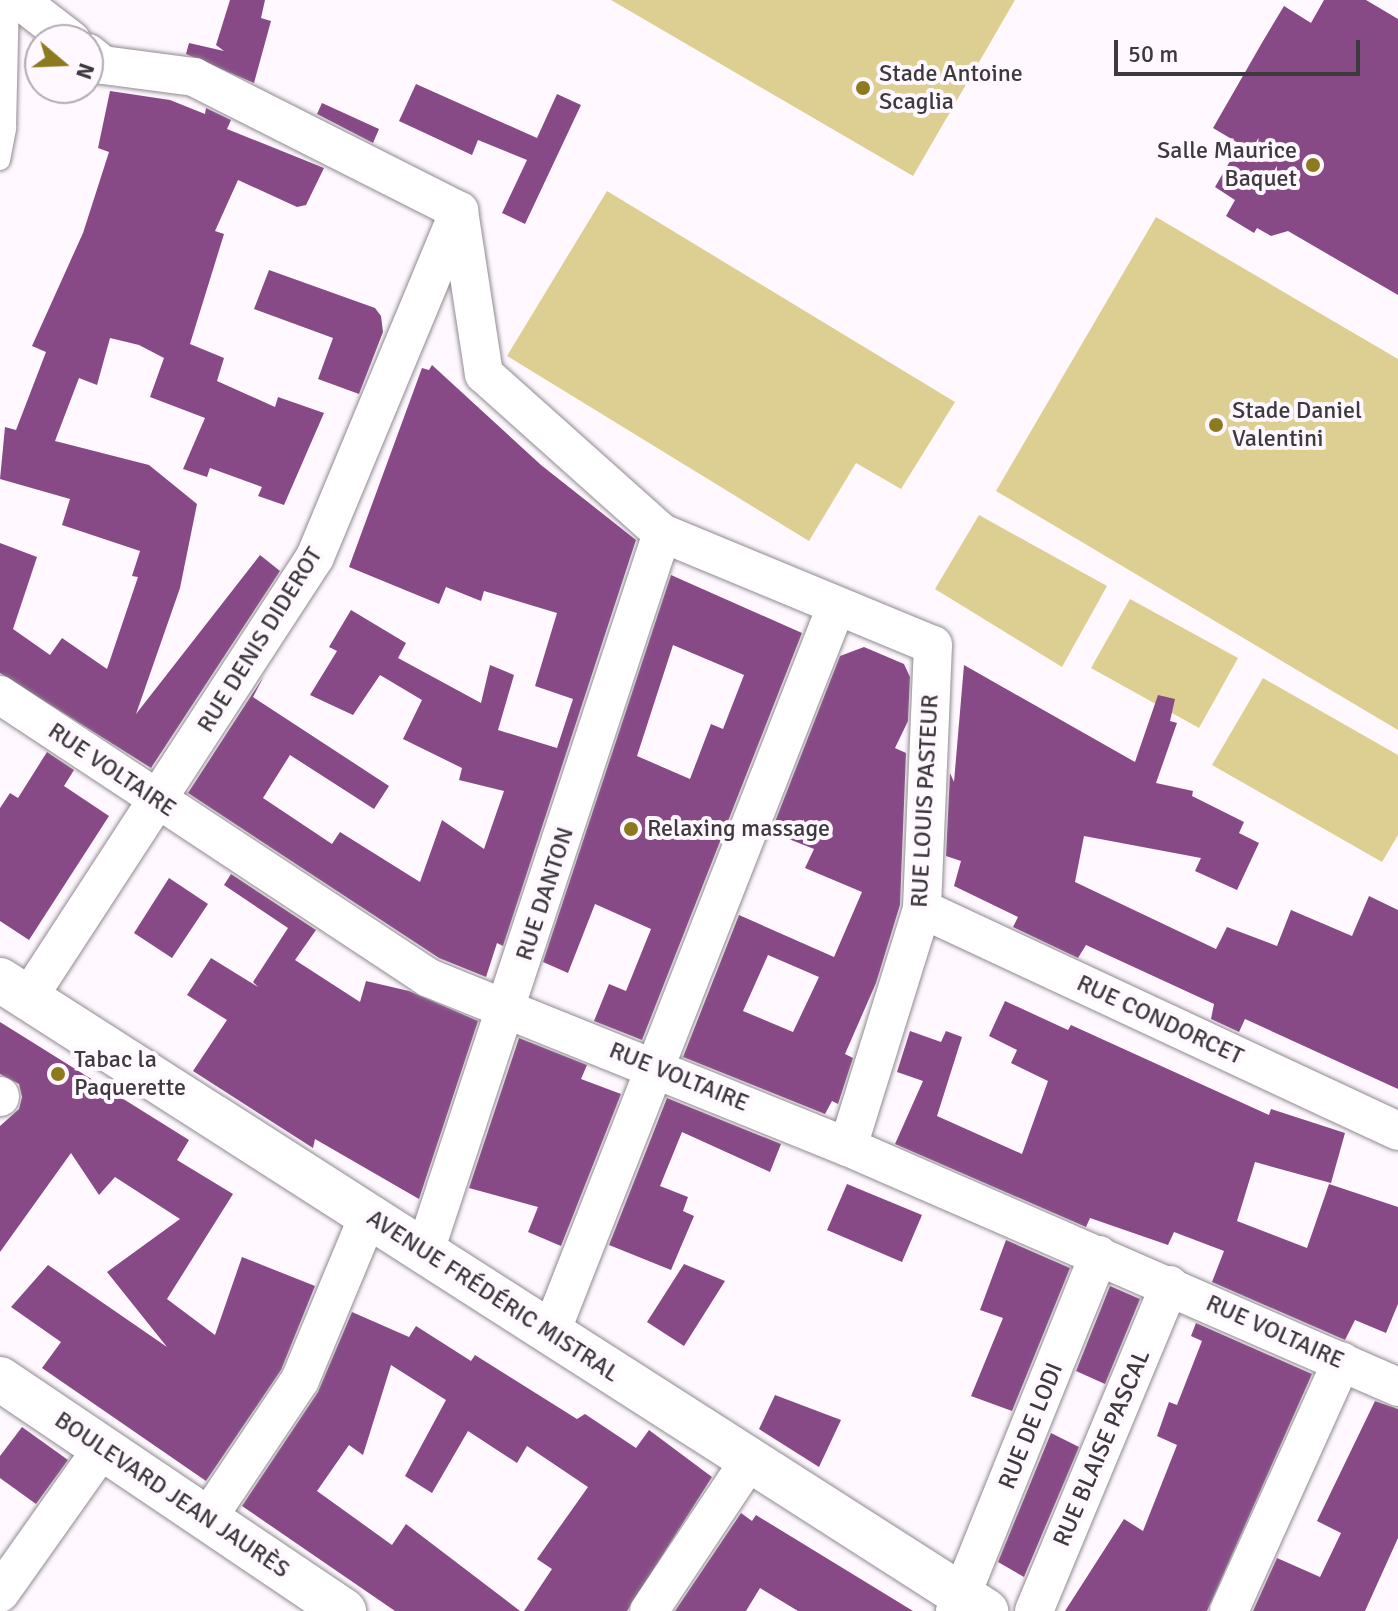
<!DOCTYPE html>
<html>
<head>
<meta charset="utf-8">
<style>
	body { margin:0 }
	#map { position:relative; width:1398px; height:1611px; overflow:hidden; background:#fff8ff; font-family:Signika,sans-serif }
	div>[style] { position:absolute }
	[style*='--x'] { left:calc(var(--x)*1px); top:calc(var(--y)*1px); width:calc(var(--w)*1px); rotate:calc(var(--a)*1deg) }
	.green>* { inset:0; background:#ddcf91 }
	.building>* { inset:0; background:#874a86 }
	.roads { filter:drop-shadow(0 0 2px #918a91) drop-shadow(0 0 2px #918a91) }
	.service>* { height:20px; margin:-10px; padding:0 10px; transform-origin:10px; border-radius:10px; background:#fff }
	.minor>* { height:38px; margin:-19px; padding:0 19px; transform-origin:19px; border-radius:19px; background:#fff }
	.secondary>* { height:44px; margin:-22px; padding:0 22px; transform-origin:22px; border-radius:22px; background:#fff }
	.dots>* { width:22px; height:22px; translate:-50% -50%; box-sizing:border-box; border:4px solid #fff8ff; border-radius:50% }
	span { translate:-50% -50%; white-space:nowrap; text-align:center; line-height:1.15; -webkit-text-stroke:8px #fff8ff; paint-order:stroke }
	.poi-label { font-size:24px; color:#3d3a3d }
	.left { translate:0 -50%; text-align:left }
	.right { translate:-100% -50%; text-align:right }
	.street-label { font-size:24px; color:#3d3a3d }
	.north { position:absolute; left:24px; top:24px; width:80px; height:80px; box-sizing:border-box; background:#fff8ff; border:2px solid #b1acb1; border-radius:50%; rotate:109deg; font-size:22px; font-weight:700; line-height:32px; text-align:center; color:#3d3a3d }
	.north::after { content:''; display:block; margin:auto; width:28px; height:36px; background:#8d791e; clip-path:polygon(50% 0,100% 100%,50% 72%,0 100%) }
	.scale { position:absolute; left:1114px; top:40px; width:246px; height:36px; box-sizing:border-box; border:4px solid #3d3a3d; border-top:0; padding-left:10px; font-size:24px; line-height:28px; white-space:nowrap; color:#3d3a3d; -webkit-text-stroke:6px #fff8ff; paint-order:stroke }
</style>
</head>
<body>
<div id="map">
	<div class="green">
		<div style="clip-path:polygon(611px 0,1015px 0,913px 176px)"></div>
		<div style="clip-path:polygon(607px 191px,955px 402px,901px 489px,856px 463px,809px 541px,507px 356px)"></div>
		<div style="clip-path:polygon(1156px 217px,1398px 359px,1398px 730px,996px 491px)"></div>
		<div style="clip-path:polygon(979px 515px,1107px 586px,1062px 667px,935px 589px)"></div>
		<div style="clip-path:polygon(1130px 599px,1238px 658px,1199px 728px,1091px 668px)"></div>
		<div style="clip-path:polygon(1263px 678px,1398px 755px,1398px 835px,1382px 862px,1212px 765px)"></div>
	</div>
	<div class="building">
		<div style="clip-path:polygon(230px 0,265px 0,261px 18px,271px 21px,254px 83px,186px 54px,189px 43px,224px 51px,216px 45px)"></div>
		<div style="clip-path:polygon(1324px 0,1366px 0,1398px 19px,1398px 295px,1288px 231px,1271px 236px,1257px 228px,1254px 233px,1226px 216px,1235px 200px,1215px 187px,1240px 144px,1213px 128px,1263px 41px,1284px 6px,1311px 23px)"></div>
		<div style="clip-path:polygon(416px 84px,537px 138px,557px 94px,581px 105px,525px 224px,502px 213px,527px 160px,478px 140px,472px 155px,399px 121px)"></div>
		<div style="clip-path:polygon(110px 91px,170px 100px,205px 114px,206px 108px,231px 120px,227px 129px,324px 168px,306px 205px,297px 207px,238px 180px,215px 231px,224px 234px,190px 344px,224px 358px,217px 381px,275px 407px,278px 397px,324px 413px,284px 505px,258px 496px,262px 487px,210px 468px,207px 477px,183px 469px,205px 418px,150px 397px,164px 358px,139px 345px,110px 338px,97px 385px,79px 378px,55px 441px,149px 465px,197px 504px,180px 588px,136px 714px,260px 555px,280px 571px,151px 768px,0 673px,0 543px,37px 557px,13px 629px,50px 655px,62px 638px,107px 669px,138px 577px,132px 576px,140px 551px,62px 525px,70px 499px,0 479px,5px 427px,16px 430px,46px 352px,32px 346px,83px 233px,109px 152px,98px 148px)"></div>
		<div style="clip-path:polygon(322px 103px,379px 129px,373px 143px,317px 114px)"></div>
		<div style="clip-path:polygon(269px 270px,375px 308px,381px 316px,383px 332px,359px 394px,318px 379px,333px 338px,254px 309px)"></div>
		<div style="clip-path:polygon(432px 365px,541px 465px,636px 540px,503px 946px,497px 943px,486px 977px,439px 958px,188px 793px,264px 676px,253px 697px,389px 786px,374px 809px,290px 755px,263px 798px,332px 844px,340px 832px,420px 882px,442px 820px,484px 849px,504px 791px,459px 780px,462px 768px,403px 739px,422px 700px,380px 675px,353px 715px,310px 695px,337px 651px,329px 647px,351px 610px,406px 643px,398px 658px,481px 703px,490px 665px,514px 675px,498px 730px,557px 748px,573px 699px,535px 686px,557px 613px,484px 591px,481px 601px,446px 587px,439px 604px,349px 567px,422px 368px,429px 370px)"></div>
		<div style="clip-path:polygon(evenodd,671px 575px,802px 633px,642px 1040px,594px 1021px,609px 984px,626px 991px,651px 929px,595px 904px,568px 973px,543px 962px,671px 575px,673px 645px,744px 675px,723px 729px,711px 724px,690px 779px,637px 756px,673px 645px)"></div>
		<div style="clip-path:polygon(evenodd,864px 647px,904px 664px,910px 677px,908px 721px,895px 748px,906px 753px,900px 905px,876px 983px,845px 1054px,853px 1058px,838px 1104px,832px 1101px,825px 1114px,683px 1057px,739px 915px,834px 957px,862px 892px,805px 868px,814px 849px,771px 832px,840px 656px,864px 647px,768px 955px,819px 977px,793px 1032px,743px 1011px,768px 955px)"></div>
		<div style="clip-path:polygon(964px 665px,1135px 762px,1158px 695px,1175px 699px,1170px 721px,1177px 723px,1156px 783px,1193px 791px,1192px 796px,1244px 822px,1239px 833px,1259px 843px,1237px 890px,1195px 871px,1201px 858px,1084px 836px,1075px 882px,1216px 949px,1227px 927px,1277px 946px,1291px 910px,1352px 936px,1369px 896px,1398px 910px,1398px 1089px,1245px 1019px,1239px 1032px,1211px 1019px,1214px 1004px,1086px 945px,1078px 958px,1013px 927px,1018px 917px,954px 886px,961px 861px,946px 856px,950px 773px,954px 782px)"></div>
		<div style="clip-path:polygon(47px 752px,74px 770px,64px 786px,109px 816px,29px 940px,0 921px,0 808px,10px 793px,18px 798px)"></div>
		<div style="clip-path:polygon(231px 874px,316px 930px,295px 960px,360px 1002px,366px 981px,409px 991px,478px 1021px,419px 1199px,315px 1139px,313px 1148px,193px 1071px,227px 1020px,187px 995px,211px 958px,258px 987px,253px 982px,288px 928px,224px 885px)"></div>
		<div style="clip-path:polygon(169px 878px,208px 904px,172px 958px,134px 933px)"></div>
		<div style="clip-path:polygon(1005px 1001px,1068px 1030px,1071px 1025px,1269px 1115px,1271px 1109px,1345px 1133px,1331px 1183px,1255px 1162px,1237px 1221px,1307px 1248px,1329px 1184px,1398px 1207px,1398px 1304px,1386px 1333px,1355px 1320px,1345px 1340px,1212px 1282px,1224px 1251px,1174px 1232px,1168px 1245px,1090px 1218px,1086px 1227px,895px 1144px,923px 1081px,897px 1072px,910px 1031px,941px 1042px,946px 1031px,962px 1037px,937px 1116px,1022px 1154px,1048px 1081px,1011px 1063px,1017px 1050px,989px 1036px)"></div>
		<div style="clip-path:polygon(0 1022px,189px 1140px,177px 1160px,233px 1194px,167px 1299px,215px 1335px,242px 1257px,315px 1286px,281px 1370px,206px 1481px,42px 1368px,61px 1342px,11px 1307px,48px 1265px,167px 1347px,107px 1272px,180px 1219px,115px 1177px,99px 1195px,71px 1153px,0 1252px,0 1126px,19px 1109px,22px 1097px,19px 1084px,0 1074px)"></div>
		<div style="clip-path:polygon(519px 1038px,587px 1065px,581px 1079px,621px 1094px,561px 1246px,528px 1232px,538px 1207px,469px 1188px)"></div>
		<div style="clip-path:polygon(667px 1098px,781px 1144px,770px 1172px,682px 1132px,660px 1186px,688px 1197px,683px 1211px,694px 1216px,671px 1270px,609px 1245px)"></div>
		<div style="clip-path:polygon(847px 1184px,922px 1215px,902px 1262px,827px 1230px)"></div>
		<div style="clip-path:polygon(1006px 1240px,1070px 1268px,1012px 1411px,971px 1396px,1003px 1318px,980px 1310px)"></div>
		<div style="clip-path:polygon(684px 1264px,725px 1281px,684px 1346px,647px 1322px)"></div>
		<div style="clip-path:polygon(1110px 1286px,1140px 1299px,1105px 1384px,1076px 1371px)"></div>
		<div style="clip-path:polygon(352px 1312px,409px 1337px,416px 1326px,471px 1361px,475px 1355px,577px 1419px,585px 1414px,636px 1448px,649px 1430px,712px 1477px,627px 1611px,524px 1611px,552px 1569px,537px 1559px,588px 1487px,527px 1446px,517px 1463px,468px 1431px,432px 1493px,405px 1476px,446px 1400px,391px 1365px,363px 1455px,349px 1445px,317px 1491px,392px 1545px,406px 1524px,520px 1611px,395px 1611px,242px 1506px,318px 1392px)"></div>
		<div style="clip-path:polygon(1196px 1323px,1312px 1374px,1207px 1611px,1065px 1611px,1124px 1519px,1143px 1531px,1177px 1445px,1157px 1436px,1169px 1402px,1177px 1405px,1202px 1341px,1191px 1336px)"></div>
		<div style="clip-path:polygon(775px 1395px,841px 1420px,819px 1467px,759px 1429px)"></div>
		<div style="clip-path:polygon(1375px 1401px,1398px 1409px,1398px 1538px,1365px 1611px,1253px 1611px,1277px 1558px,1320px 1577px,1341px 1533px,1317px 1521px)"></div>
		<div style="clip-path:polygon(22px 1427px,68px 1460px,36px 1504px,0 1478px,0 1456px)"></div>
		<div style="clip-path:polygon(1051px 1433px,1079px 1447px,1024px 1577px,998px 1562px)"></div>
		<div style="clip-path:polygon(741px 1513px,752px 1521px,756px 1515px,913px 1611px,798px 1611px,760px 1588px,746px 1611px,675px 1611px)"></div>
	</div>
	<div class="roads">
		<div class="service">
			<div style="--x:0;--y:160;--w:33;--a:-79"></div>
			<div style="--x:6;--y:128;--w:128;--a:-88.7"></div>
		</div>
		<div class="minor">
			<div style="--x:19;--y:0;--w:66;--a:37.6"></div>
			<div style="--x:88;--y:53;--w:19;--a:39"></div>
			<div style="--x:103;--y:65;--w:92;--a:7.5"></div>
			<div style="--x:194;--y:77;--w:297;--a:26.8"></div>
			<div style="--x:459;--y:211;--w:165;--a:81.3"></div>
			<div style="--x:484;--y:374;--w:239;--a:41.8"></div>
			<div style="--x:662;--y:533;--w:293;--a:22.5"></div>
			<div style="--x:933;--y:645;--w:264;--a:92.4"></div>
			<div style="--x:922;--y:909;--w:249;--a:107.3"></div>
			<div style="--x:0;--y:695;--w:514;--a:33.41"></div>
			<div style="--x:429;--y:978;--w:452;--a:22"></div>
			<div style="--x:848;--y:1147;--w:600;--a:23.57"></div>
			<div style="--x:922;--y:909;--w:525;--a:25"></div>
			<div style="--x:28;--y:998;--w:526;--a:-56.94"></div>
			<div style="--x:315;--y:557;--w:375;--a:-67.4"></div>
			<div style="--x:0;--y:1097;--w:1;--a:-90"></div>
			<div style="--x:424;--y:1254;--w:759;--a:-71.73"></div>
			<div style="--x:551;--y:1332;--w:779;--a:-68.54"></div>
			<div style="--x:207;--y:1519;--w:167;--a:-56.2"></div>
			<div style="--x:300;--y:1380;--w:177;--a:-67.4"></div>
			<div style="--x:0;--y:1593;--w:176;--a:-54.7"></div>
			<div style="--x:649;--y:1611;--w:180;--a:-56.3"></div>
			<div style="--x:955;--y:1611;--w:384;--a:-68"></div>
			<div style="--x:1034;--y:1611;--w:353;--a:-67.4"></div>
			<div style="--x:1229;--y:1611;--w:274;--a:-65.7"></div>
		</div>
		<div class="secondary">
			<div style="--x:0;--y:980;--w:1171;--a:32.62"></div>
			<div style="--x:0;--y:1379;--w:415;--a:34"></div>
		</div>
	</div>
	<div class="dots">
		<div style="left:863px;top:88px;background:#8d791e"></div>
		<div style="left:1313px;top:165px;background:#8d791e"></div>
		<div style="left:1216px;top:425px;background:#8d791e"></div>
		<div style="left:631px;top:829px;background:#8d791e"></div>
		<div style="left:58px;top:1074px;background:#8d791e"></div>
	</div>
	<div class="poi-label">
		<span class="left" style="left:879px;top:88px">Stade Antoine<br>Scaglia</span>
		<span class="right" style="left:1297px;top:165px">Salle Maurice<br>Baquet</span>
		<span class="left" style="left:1232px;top:425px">Stade Daniel<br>Valentini</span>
		<span class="left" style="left:647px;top:829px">Relaxing massage</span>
		<span class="left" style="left:74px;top:1074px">Tabac la<br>Paquerette</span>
	</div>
	<div class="street-label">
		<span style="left:260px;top:640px;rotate:-58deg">RUE DENIS DIDEROT</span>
		<span style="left:112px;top:770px;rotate:34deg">RUE VOLTAIRE</span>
		<span style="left:925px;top:801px;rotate:-87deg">RUE LOUIS PASTEUR</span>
		<span style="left:545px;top:894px;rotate:-72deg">RUE DANTON</span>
		<span style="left:1160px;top:1020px;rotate:25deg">RUE CONDORCET</span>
		<span style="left:679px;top:1077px;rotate:22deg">RUE VOLTAIRE</span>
		<span style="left:493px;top:1296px;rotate:33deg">AVENUE FRÉDÉRIC MISTRAL</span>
		<span style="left:1275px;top:1332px;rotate:24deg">RUE VOLTAIRE</span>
		<span style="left:1031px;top:1426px;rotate:-68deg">RUE DE LODI</span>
		<span style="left:1102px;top:1448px;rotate:-67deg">RUE BLAISE PASCAL</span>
		<span style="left:172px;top:1495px;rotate:34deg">BOULEVARD JEAN JAURÈS</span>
	</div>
	<div class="north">N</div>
	<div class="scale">50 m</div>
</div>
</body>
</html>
